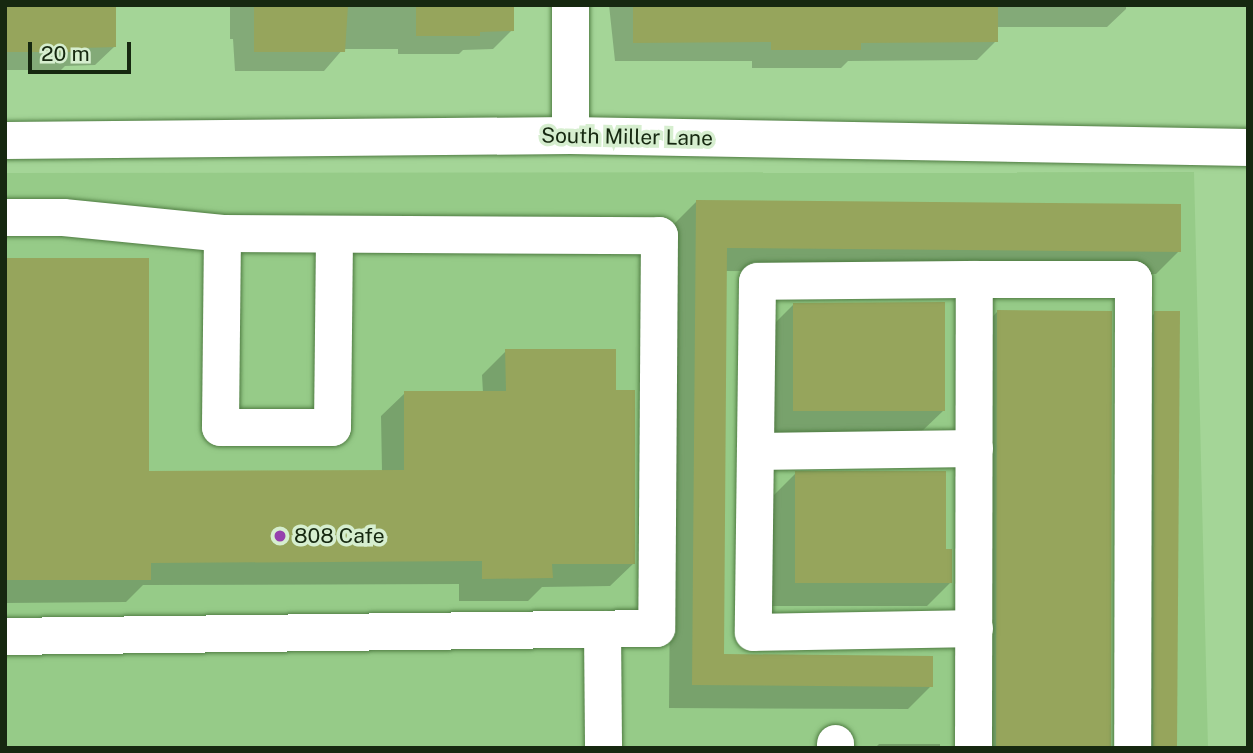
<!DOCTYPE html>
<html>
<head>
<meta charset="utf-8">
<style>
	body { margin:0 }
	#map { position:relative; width:1253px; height:753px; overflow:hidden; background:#a4d597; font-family:"Public Sans",sans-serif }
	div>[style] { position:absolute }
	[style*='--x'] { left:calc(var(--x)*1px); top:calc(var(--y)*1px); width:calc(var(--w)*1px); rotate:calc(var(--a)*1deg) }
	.built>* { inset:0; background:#96cb88 }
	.shadow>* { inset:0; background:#0003 }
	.building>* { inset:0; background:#96a55c }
	.roads { filter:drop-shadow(0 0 2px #4f7c42) drop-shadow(0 0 2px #4f7c42) }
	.minor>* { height:37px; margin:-18.5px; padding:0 18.5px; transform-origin:18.5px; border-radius:18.5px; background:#fff }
	.dots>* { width:19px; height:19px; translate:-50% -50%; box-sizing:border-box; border:4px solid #d6eecf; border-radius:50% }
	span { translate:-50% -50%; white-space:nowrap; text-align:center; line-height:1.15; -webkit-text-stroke:7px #d6eecf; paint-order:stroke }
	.street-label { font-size:21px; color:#162810 }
	.poi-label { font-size:21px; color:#162810 }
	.left { translate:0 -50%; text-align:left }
	.frame { position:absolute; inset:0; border:7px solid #162810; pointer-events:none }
	.scale { position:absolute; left:28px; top:42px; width:103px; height:32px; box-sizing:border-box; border:4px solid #162810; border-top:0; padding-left:9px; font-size:21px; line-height:24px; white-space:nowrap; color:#162810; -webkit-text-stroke:5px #d6eecf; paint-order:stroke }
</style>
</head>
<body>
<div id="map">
	<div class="built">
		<div style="clip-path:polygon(1194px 172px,1208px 748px,5px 748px,5px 173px)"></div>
	</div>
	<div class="shadow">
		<div style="clip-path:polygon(5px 5px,114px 47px,95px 65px,65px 66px,61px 70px,5px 70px)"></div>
		<div style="clip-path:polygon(230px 5px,512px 5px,512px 30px,493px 49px,463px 50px,459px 54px,398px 54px,398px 49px,343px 49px,324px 71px,235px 71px,233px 39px,230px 39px)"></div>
		<div style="clip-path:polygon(609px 5px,1126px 5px,1126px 9px,1107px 27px,996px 27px,996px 41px,977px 60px,848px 61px,841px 68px,752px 68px,752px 61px,615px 61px)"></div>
		<div style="clip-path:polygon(696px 202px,1179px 251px,1156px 274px,725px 271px,723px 656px,931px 686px,908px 709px,669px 708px,673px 225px)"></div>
		<div style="clip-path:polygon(5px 260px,147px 473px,382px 472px,381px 416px,405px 393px,483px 393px,482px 375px,506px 351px,615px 392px,634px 563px,610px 586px,542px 587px,528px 601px,459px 601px,459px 584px,143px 585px,126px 602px,5px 603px)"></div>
		<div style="clip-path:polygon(794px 304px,944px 410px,920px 433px,771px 434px,770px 328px)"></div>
		<div style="clip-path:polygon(997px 312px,1109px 748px,973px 748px,974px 336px)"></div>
		<div style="clip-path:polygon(1155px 313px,1175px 748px,1130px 748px,1131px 336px)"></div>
		<div style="clip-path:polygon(796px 473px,944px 551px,951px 582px,927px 606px,772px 606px,772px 497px)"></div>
		<div style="clip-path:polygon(879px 744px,940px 744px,940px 748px,875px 748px)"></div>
	</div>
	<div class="building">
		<div style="clip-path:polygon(5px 5px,116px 5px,116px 47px,82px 48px,82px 52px,5px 52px)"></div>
		<div style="clip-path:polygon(254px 5px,348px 5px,345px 52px,254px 52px)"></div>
		<div style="clip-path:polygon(416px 5px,514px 5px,514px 31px,480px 32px,480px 36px,416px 36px)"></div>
		<div style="clip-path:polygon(633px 5px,998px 5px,998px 42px,861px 43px,861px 50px,771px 50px,771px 42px,633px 43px)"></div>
		<div style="clip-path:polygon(696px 200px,1181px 204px,1181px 252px,727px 248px,724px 654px,933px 656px,933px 687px,692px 685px)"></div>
		<div style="clip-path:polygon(5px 258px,149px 258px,149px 471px,404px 470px,404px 391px,506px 391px,505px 349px,616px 349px,616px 390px,635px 390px,635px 564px,552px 564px,553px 578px,482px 579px,482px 561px,151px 563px,151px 580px,5px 580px)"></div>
		<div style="clip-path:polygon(945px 302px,945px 411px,793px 411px,793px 303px)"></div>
		<div style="clip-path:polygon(997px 310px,1112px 311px,1111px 748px,996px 748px)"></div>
		<div style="clip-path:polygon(1154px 311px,1180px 311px,1177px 748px,1153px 748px)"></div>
		<div style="clip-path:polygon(795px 471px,946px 471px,946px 549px,952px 549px,952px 583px,795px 583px)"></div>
	</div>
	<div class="roads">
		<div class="minor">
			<div style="--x:570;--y:5;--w:130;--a:90"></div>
			<div style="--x:5;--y:140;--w:565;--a:-0.51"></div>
			<div style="--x:570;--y:135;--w:678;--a:1.01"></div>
			<div style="--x:5;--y:217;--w:58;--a:0"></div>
			<div style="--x:63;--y:217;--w:160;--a:5.7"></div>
			<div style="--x:222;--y:233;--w:437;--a:0.3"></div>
			<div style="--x:659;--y:235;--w:393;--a:90.4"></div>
			<div style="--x:656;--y:628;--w:651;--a:179.3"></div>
			<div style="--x:222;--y:233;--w:194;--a:90.6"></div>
			<div style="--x:220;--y:427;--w:112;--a:0"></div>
			<div style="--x:332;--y:427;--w:192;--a:-89.4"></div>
			<div style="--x:974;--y:279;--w:217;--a:179.5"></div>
			<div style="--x:757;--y:281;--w:351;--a:90.7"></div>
			<div style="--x:753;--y:632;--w:221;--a:-1"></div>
			<div style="--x:755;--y:451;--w:219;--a:-0.8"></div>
			<div style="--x:602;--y:629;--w:119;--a:89.5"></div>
			<div style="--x:835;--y:743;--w:5;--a:90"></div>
			<div style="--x:973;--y:748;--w:469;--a:-89.9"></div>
			<div style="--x:974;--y:279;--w:159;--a:0"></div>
			<div style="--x:1133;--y:279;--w:469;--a:90.1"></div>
		</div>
	</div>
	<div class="dots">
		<div style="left:280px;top:536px;background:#9640ad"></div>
	</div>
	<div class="street-label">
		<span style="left:627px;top:137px;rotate:1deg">South Miller Lane</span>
	</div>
	<div class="poi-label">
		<span class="left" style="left:294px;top:536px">808 Cafe</span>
	</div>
	<div class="frame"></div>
	<div class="scale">20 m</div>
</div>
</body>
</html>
